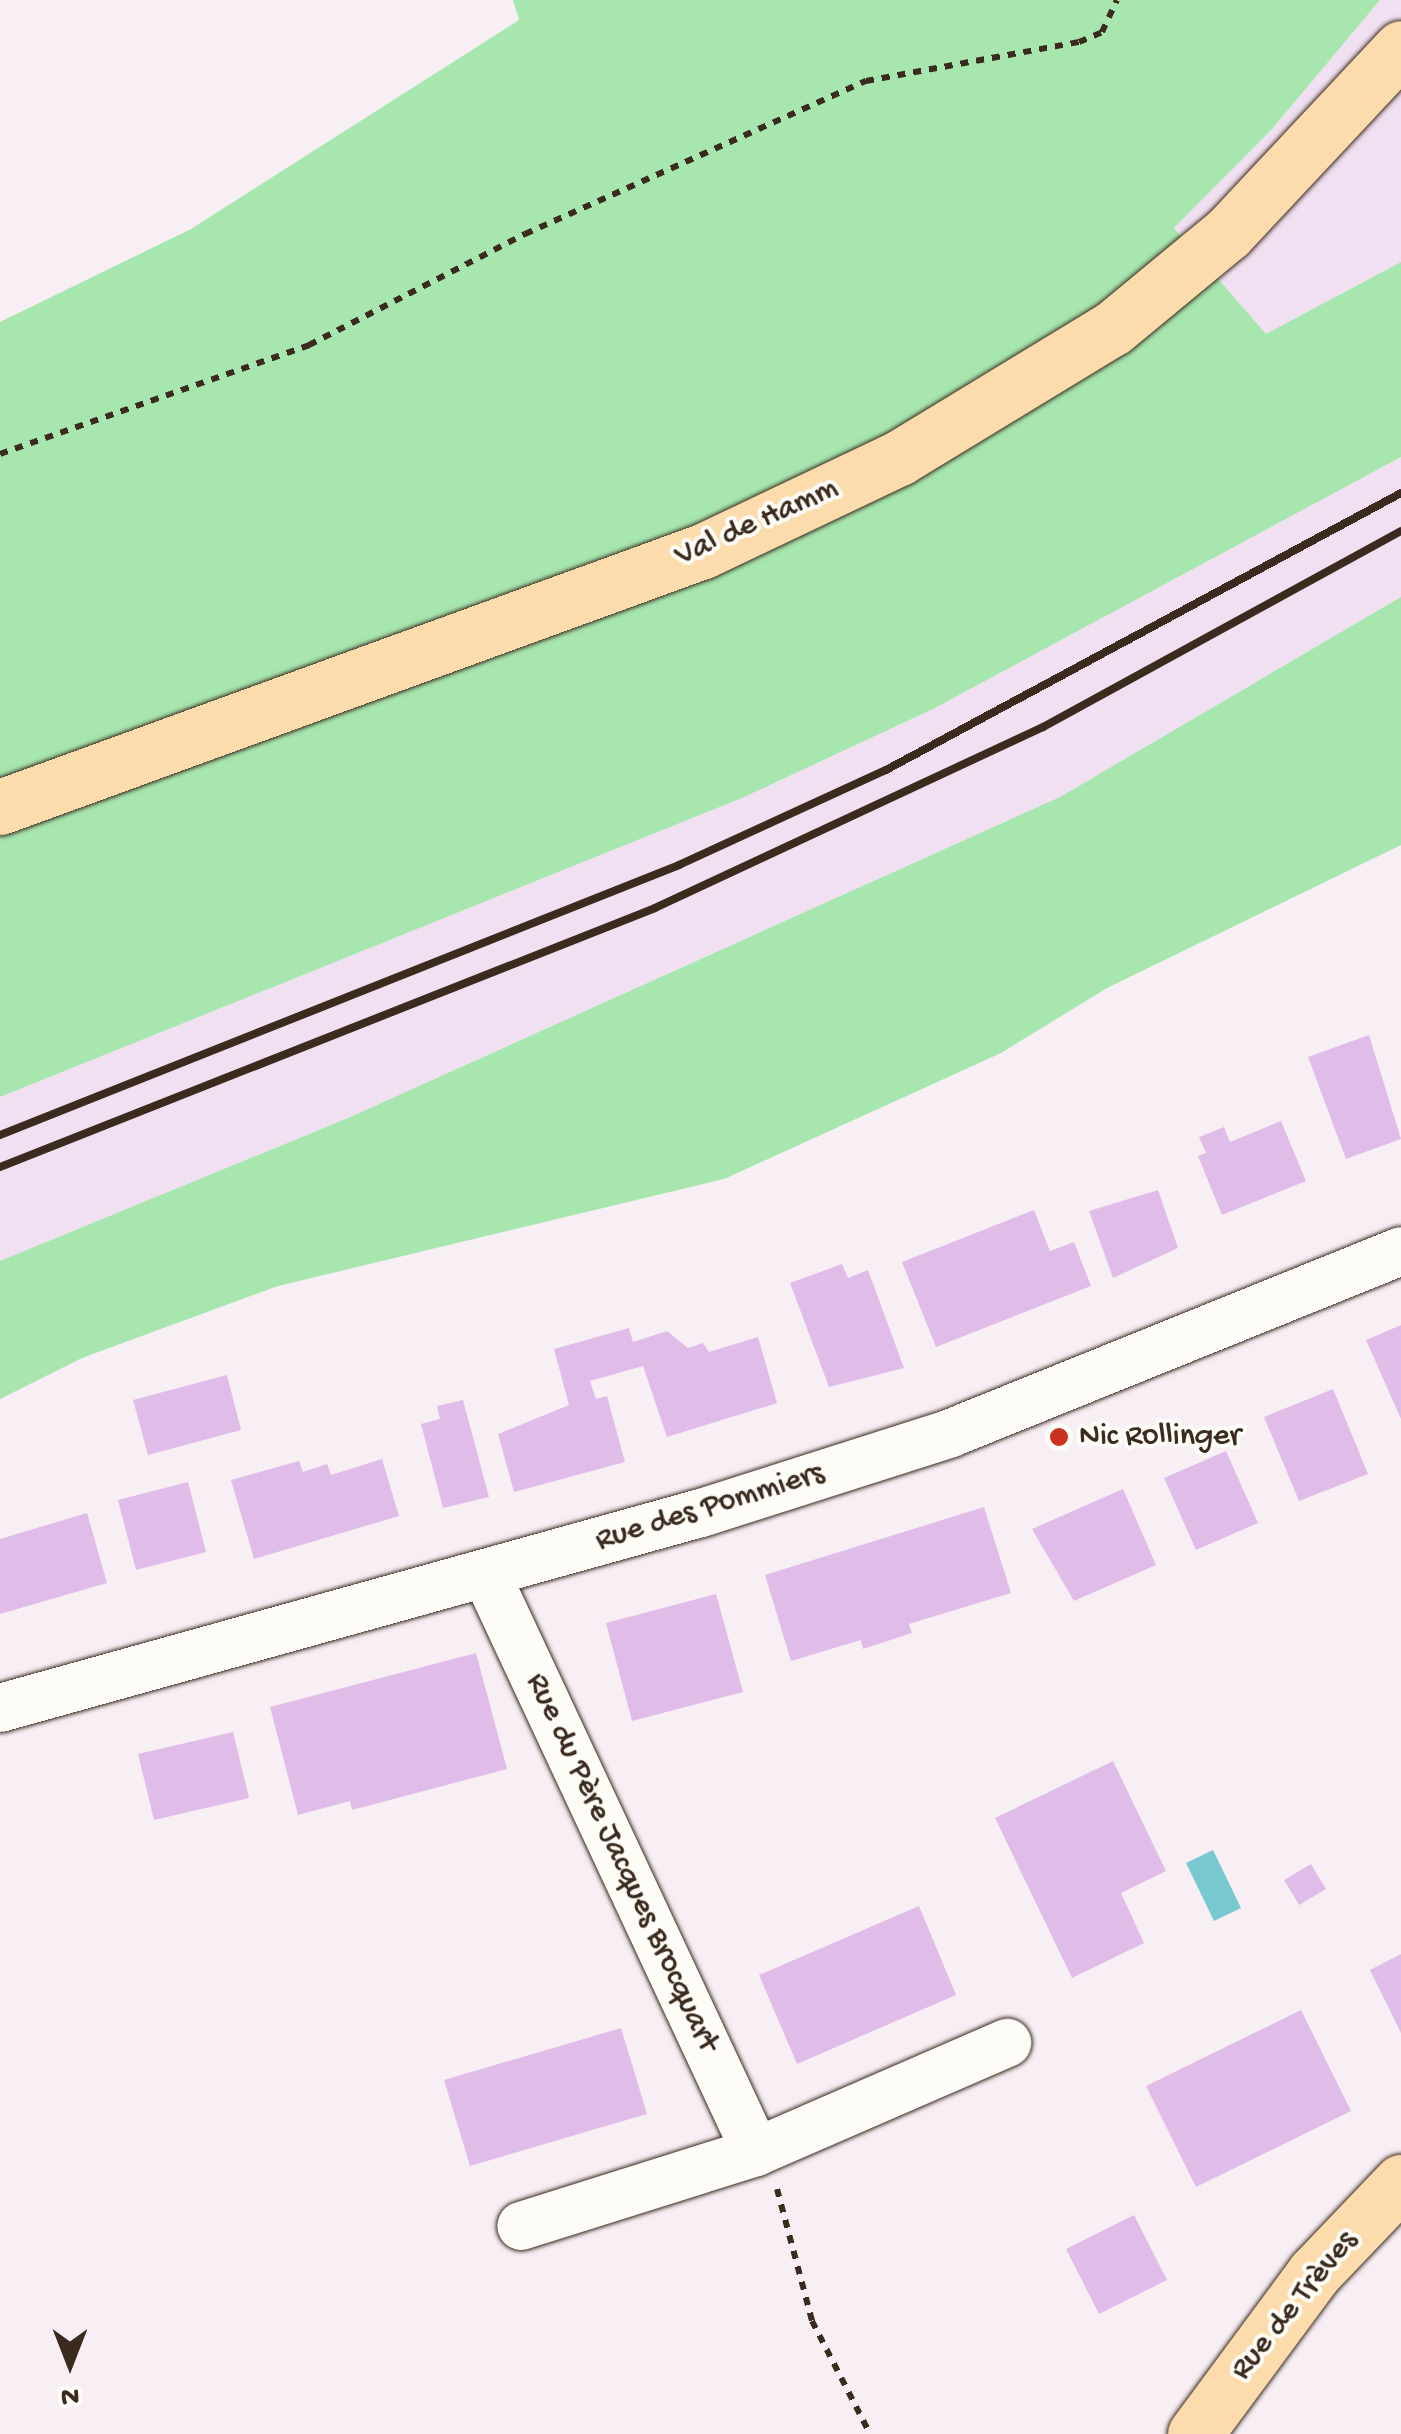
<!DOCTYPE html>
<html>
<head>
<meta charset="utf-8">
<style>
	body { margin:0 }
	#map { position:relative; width:1401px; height:2434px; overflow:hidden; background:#f7eff4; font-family:"Gochi Hand",sans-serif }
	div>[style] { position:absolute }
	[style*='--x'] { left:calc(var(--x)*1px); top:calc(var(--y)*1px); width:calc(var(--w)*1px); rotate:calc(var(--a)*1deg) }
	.built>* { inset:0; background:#f0e0f1 }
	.green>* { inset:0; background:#a7e7af }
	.water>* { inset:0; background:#78c9cf }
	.building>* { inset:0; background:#e0bde9 }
	.path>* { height:6px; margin-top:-3px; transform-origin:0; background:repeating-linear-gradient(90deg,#3b2a1e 0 8px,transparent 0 16px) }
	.roads { filter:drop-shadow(0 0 2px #3b2a1e) drop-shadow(0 0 2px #3b2a1e) }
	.minor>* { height:48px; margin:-24px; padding:0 24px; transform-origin:24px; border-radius:24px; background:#fdfcf7 }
	.major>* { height:55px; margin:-27.5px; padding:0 27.5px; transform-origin:27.5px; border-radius:27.5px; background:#fcdcac }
	.rail>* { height:8px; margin:-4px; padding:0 4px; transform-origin:4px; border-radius:4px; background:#3b2a1e }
	.dots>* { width:28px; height:28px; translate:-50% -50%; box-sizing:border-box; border:5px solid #fdfcf7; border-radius:50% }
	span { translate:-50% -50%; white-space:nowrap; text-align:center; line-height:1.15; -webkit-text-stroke:8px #fdfcf7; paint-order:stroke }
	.street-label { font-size:32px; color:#3b2a1e }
	.poi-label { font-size:32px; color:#3b2a1e }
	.left { translate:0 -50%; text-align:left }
	.north { position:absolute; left:20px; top:2314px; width:100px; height:100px; -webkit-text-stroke:8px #fdfcf7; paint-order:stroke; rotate:180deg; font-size:28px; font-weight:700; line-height:40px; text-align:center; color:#3b2a1e }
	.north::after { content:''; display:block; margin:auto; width:35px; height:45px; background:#3b2a1e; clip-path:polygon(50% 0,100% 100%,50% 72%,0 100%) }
</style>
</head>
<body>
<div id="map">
	<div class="built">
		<div style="clip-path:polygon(1380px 0,1401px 0,1401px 262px,1266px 334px,1174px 227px,1273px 128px)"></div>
		<div style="clip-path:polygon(1401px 457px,1401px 597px,1060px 797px,348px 1118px,0 1261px,0 1097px,742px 798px,933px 709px)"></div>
	</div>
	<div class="green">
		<div style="clip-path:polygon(513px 0,1380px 0,1273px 128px,1174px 228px,1266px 334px,1401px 262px,1401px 457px,933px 709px,742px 798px,0 1097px,0 322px,191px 229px,519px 20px)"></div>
		<div style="clip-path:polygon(1401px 597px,1401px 845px,1107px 988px,1001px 1053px,724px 1179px,278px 1286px,82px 1358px,0 1399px,0 1261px,348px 1118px,1060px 797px)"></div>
	</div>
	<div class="water">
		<div style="clip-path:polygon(1213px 1850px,1241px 1908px,1214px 1921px,1186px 1863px)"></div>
	</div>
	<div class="building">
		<div style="clip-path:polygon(1369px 1035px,1401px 1139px,1346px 1159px,1308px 1057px)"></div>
		<div style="clip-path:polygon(1281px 1121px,1306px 1181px,1222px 1215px,1198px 1156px,1206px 1153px,1199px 1137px,1224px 1127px,1230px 1142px)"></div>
		<div style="clip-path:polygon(1158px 1190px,1178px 1248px,1113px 1278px,1089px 1211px)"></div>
		<div style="clip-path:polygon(1034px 1210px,1050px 1251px,1074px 1242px,1091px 1286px,936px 1347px,902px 1262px)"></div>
		<div style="clip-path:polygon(842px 1264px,848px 1278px,868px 1270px,904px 1368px,829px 1387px,790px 1283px)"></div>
		<div style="clip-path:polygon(1401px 1325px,1401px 1419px,1366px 1340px)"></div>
		<div style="clip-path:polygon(629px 1328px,633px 1342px,667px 1331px,688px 1348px,703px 1343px,709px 1352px,758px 1337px,777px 1403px,667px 1437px,643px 1366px,590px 1381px,596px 1399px,607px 1396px,625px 1462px,514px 1492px,498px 1434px,569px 1405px,554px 1349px)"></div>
		<div style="clip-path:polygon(227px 1375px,241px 1430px,148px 1455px,133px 1400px)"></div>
		<div style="clip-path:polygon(1333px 1389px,1368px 1474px,1299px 1501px,1264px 1417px)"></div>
		<div style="clip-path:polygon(463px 1400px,489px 1497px,443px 1508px,421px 1424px,440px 1419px,437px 1406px)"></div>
		<div style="clip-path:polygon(1226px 1451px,1258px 1523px,1196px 1550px,1164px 1478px)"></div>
		<div style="clip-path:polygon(382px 1459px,399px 1516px,254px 1559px,231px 1480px,299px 1461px,303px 1472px,327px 1464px,331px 1475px)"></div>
		<div style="clip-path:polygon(188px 1482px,206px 1552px,136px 1570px,118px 1500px)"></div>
		<div style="clip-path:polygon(1123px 1489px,1156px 1565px,1074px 1601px,1032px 1529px)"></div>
		<div style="clip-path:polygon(984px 1507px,1011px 1593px,909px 1624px,912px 1633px,863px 1649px,861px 1640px,791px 1661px,765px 1575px)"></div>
		<div style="clip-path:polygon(87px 1513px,107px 1583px,0 1614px,0 1539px)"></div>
		<div style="clip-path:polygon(716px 1594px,743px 1692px,632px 1721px,606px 1623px)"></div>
		<div style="clip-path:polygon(476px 1653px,507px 1769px,352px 1810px,350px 1801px,298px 1815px,270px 1707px)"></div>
		<div style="clip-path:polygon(233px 1732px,249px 1798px,154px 1820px,138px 1754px)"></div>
		<div style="clip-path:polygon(1113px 1761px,1166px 1871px,1121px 1893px,1144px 1943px,1072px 1978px,995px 1818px)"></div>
		<div style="clip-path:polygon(1311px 1864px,1326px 1889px,1299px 1905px,1284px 1880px)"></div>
		<div style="clip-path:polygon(919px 1906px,956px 1995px,797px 2064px,759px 1975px)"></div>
		<div style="clip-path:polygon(1401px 1954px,1401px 2033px,1370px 1970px)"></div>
		<div style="clip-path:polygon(1301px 2010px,1351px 2111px,1196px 2187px,1146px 2086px)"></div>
		<div style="clip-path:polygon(621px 2028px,647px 2114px,470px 2166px,444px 2080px)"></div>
		<div style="clip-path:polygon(1134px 2215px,1167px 2280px,1099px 2314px,1066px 2249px)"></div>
	</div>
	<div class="path">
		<div style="--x:0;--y:454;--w:328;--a:-19.4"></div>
		<div style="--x:309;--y:345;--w:243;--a:-27.2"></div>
		<div style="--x:525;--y:234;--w:374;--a:-24.2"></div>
		<div style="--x:866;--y:81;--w:217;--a:-10.4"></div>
		<div style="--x:1079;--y:42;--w:25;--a:-23"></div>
		<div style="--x:1102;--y:32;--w:35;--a:-65"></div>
		<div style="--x:777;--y:2189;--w:137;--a:75.1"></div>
		<div style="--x:812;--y:2321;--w:127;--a:62.8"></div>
	</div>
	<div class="roads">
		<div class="minor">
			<div style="--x:486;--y:1574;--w:638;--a:64.96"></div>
			<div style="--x:756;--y:2152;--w:246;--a:162.5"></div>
			<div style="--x:0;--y:1708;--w:728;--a:-15.55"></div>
			<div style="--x:701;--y:1513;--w:262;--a:-17.7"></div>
			<div style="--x:951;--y:1433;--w:485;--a:-22"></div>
			<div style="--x:756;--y:2152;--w:274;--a:-23.5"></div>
		</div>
		<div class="major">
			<div style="--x:0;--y:807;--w:748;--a:-20.01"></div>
			<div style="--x:703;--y:551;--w:217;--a:-25.4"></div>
			<div style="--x:899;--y:458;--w:250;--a:-31.3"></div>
			<div style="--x:1113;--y:328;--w:149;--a:-39.6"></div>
			<div style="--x:1228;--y:233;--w:253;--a:-46.9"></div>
			<div style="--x:1195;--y:2434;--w:200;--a:-53.5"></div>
			<div style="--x:1314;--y:2273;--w:126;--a:-46.3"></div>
		</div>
	</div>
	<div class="rail">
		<div style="--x:0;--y:1135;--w:731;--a:-21.68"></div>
		<div style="--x:679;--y:865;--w:228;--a:-24.7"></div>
		<div style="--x:886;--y:770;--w:585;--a:-28.27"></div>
		<div style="--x:0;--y:1167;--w:704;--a:-21.57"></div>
		<div style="--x:655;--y:908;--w:428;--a:-25"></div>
		<div style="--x:1043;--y:727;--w:408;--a:-28.7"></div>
	</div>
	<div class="dots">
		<div style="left:1059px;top:1437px;background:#c8321e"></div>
	</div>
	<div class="street-label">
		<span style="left:757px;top:523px;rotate:-24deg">Val de Hamm</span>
		<span style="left:710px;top:1508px;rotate:-17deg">Rue des Pommiers</span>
		<span style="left:621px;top:1863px;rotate:65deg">Rue du Père Jacques Brocquart</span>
		<span style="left:1295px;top:2306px;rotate:-51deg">Rue de Trèves</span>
	</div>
	<div class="poi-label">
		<span class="left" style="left:1079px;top:1437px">Nic Rollinger</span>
	</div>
	<div class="north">N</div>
</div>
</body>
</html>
